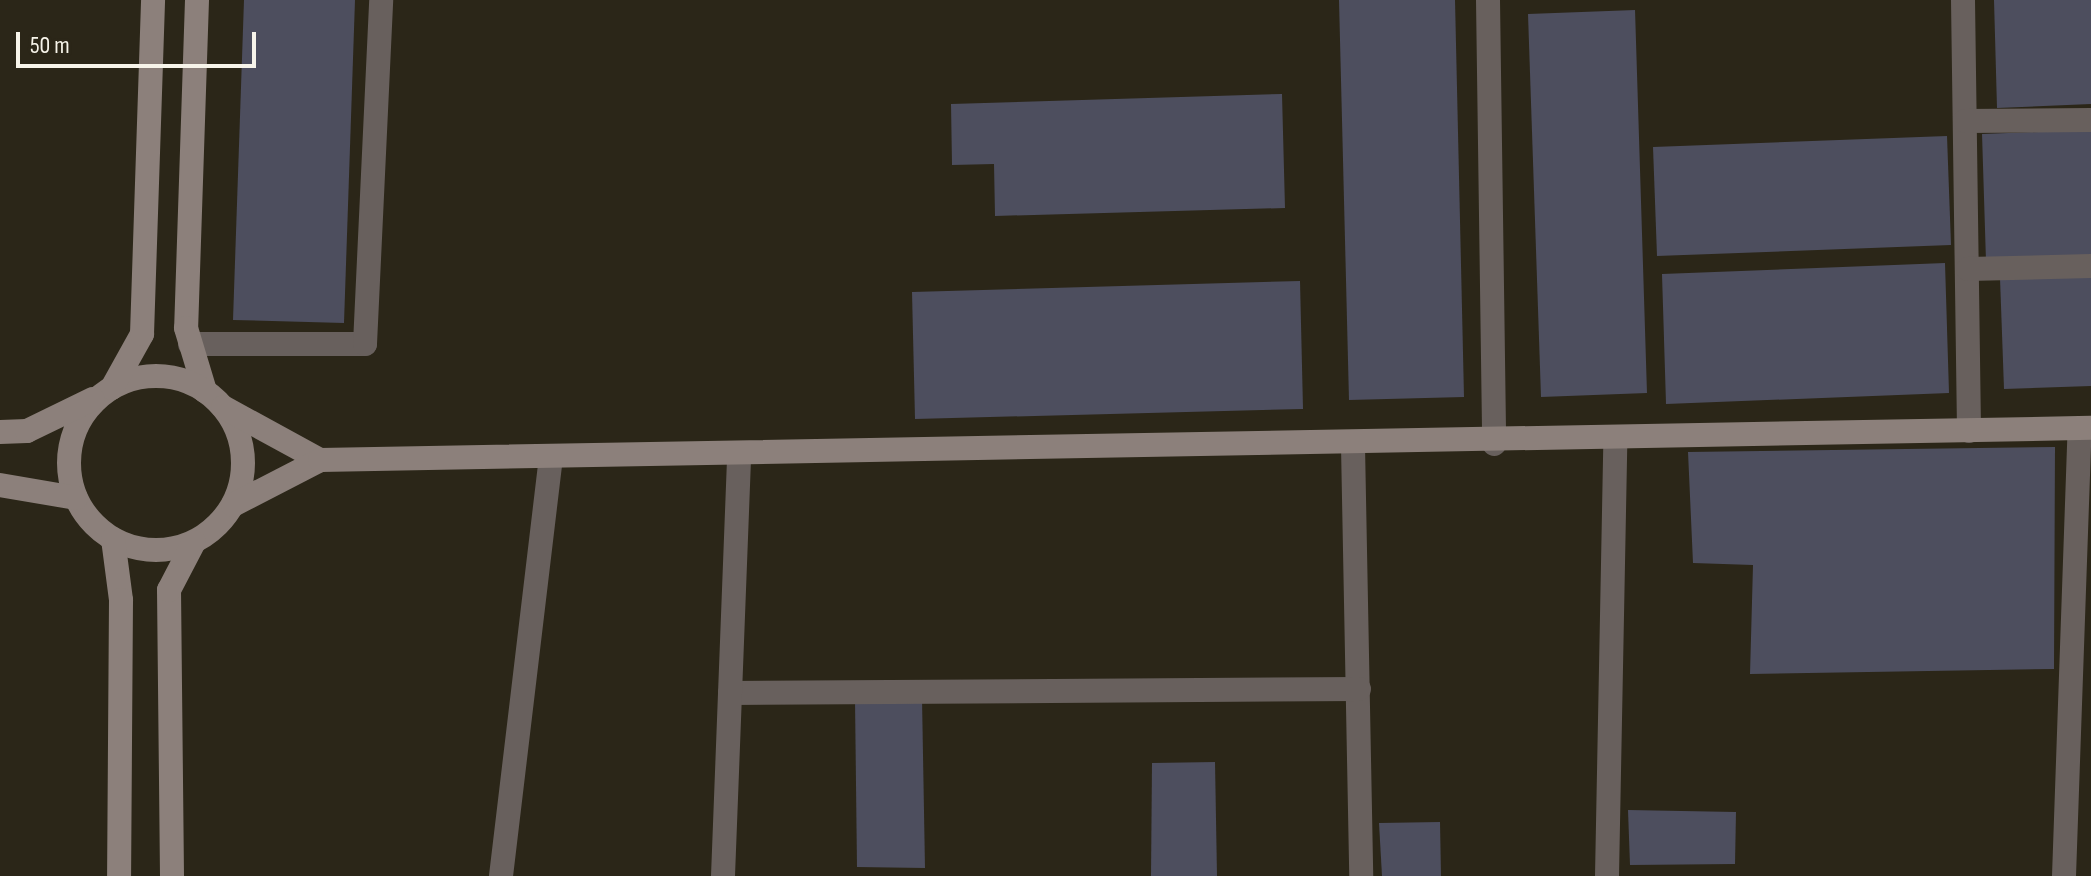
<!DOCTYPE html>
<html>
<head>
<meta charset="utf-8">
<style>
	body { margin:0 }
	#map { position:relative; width:2091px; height:876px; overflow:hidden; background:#2b2618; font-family:"Sofia Sans Condensed",sans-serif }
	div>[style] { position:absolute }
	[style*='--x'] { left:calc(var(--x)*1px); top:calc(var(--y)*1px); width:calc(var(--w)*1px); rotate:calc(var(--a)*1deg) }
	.building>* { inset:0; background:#4d4e5e }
	.street>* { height:24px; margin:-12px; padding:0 12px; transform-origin:12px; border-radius:12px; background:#68605d }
	.secondary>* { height:24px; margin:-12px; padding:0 12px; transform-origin:12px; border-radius:12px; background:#8c807b }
	.secondary>.ring { margin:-12px; padding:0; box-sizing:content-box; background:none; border:24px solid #8c807b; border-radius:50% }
	span { translate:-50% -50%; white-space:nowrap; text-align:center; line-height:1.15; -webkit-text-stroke:7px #2b2618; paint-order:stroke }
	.scale { position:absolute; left:16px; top:32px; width:240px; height:36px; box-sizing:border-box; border:4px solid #f7f4ea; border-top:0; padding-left:10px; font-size:24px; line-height:28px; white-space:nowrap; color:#f7f4ea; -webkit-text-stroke:6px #2b2618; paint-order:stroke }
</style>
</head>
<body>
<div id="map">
	<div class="building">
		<div style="clip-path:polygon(244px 0,355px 0,344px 323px,233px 320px)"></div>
		<div style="clip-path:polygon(1339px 0,1455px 0,1464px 397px,1349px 400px)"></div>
		<div style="clip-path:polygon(1994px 0,2091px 0,2091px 104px,1997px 108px)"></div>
		<div style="clip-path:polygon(1635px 10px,1647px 393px,1541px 397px,1528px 14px)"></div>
		<div style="clip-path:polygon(1282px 94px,1285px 208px,995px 216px,994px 164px,952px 165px,951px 104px)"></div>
		<div style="clip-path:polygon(2091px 130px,2091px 258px,1986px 262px,1982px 134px)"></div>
		<div style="clip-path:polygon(1947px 136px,1951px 245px,1657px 256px,1653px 147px)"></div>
		<div style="clip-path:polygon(1945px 263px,1949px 393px,1666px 404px,1662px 274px)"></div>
		<div style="clip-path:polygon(2091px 275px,2091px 386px,2004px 389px,2000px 278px)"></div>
		<div style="clip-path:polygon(1300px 281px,1303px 409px,915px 419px,912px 292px)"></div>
		<div style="clip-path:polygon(2055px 447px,2054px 669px,1750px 674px,1753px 565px,1693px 563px,1688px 452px)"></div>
		<div style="clip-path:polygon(922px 698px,925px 868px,857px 867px,855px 700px)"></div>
		<div style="clip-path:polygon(1215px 762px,1217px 876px,1151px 876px,1152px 763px)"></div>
		<div style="clip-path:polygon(1628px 810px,1736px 812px,1735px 864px,1630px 865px)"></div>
		<div style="clip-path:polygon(1440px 822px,1441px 876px,1382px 876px,1379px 823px)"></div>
	</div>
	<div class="street">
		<div style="--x:1488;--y:0;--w:444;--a:89.2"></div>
		<div style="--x:1963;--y:0;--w:431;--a:89.2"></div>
		<div style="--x:1965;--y:121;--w:126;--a:-0.5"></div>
		<div style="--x:1968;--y:269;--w:123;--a:-1.4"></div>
		<div style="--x:190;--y:344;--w:175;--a:0"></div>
		<div style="--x:365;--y:344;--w:344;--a:-87.3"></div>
		<div style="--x:1353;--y:446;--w:430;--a:88.9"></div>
		<div style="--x:730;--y:693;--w:629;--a:-0.36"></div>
		<div style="--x:501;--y:876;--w:423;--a:-83.2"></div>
		<div style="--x:723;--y:876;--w:422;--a:-87.8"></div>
		<div style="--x:1607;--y:876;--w:436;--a:-88.9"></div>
		<div style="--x:2064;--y:876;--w:448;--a:-88"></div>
	</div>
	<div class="secondary">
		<div style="--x:197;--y:0;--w:328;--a:91.9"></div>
		<div style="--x:186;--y:328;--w:66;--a:73.2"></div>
		<div class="ring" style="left:69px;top:376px;width:150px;height:150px"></div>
		<div style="--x:112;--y:388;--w:62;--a:-60.9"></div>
		<div style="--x:142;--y:334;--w:334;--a:-88.1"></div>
		<div style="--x:223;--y:407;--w:111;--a:28.7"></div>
		<div style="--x:0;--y:432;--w:27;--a:-2"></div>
		<div style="--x:27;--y:431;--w:73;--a:-25.9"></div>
		<div style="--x:0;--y:485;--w:77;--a:9.7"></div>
		<div style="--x:233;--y:505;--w:98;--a:-27.3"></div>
		<div style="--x:320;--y:460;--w:1771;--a:-1.04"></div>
		<div style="--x:113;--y:539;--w:62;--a:82.5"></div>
		<div style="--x:121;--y:600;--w:276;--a:90.4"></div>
		<div style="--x:172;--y:876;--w:286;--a:-90.6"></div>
		<div style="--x:169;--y:590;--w:54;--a:-62.5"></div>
	</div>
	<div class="scale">50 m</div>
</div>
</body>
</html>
